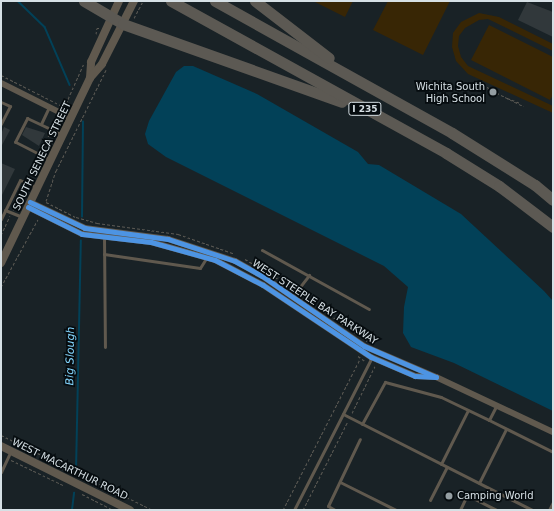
<!DOCTYPE html>
<html>
<head>
<meta charset="utf-8">
<style>
	body { margin:0 }
	#map { position:relative; width:554px; height:511px; overflow:hidden; background:#192226; font-family:"DejaVu Sans",sans-serif }
	div>[style] { position:absolute }
	[style*='--x'] { left:calc(var(--x)*1px); top:calc(var(--y)*1px); width:calc(var(--w)*1px); rotate:calc(var(--a)*1deg) }
	.green>* { inset:0; background:#382605 }
	.water>* { inset:0; background:#024158 }
	.stream>* { height:1.5px; margin:-0.75px; padding:0 0.75px; transform-origin:0.75px; border-radius:0.75px; background:#024158 }
	.building>* { inset:0; background:#31383b }
	.path>* { height:1px; margin-top:-0.5px; transform-origin:0; background:repeating-linear-gradient(90deg,#5b5953 0 3px,transparent 0 5px) }
	.service>* { height:3px; margin:-1.5px; padding:0 1.5px; transform-origin:1.5px; border-radius:1.5px; background:#60594e }
	.minor>* { height:6px; margin:-3px; padding:0 3px; transform-origin:3px; border-radius:3px; background:#60594e }
	.tertiary>* { height:8px; margin:-4px; padding:0 4px; transform-origin:4px; border-radius:4px; background:#60594e }
	.motorway>* { height:11px; margin:-5.5px; padding:0 5.5px; transform-origin:5.5px; border-radius:5.5px; background:#5c5953 }
	.cycleway>* { height:5px; margin:-2.5px; padding:0 2.5px; transform-origin:2.5px; border-radius:2.5px; background:#4d94e3 }
	.dots>* { width:11px; height:11px; translate:-50% -50%; box-sizing:border-box; border:2px solid #060c0f; border-radius:50% }
	span { translate:-50% -50%; white-space:nowrap; text-align:center; line-height:1.15; -webkit-text-stroke:3.5px #060c0f; paint-order:stroke }
	.shield-label span { padding:1px 3px; background:#060c0f; border:1px solid; border-radius:3px; -webkit-text-stroke-width:0 }
	.shield-label { font-size:9px; color:#d6e0e5; font-weight:700 }
	.poi-label { font-size:10px; color:#d6e0e5 }
	.right { translate:-100% -50%; text-align:right }
	.left { translate:0 -50%; text-align:left }
	.street-label { font-size:10px; color:#d6e0e5 }
	.water-label { font-size:11px; color:#83d5fd; font-style:italic }
	.frame { position:absolute; inset:0; border:2px solid #d6e0e5; pointer-events:none }
</style>
</head>
<body>
<div id="map">
	<div class="green">
		<div style="clip-path:polygon(313px 1px,353px 1px,345px 17px)"></div>
		<div style="clip-path:polygon(388px 1px,450px 1px,423px 55px,373px 30px)"></div>
		<div style="clip-path:polygon(479px 13px,499px 17px,553px 44px,553px 51px,488px 19px,479px 20px,465px 28px,459px 36px,458px 46px,461px 57px,468px 66px,553px 106px,553px 113px,468px 74px,456px 61px,452px 47px,453px 33px,461px 22px)"></div>
		<div style="clip-path:polygon(489px 25px,553px 57px,553px 95px,550px 100px,471px 60px)"></div>
	</div>
	<div class="water">
		<div style="clip-path:polygon(184px 66px,193px 66px,257px 94px,358px 152px,368px 164px,379px 165px,461px 214px,544px 291px,553px 301px,553px 411px,454px 363px,411px 347px,403px 333px,404px 307px,408px 287px,384px 266px,166px 157px,148px 144px,145px 134px,149px 121px,176px 72px)"></div>
	</div>
	<div class="stream">
		<div style="--x:18;--y:1;--w:37;--a:44"></div>
		<div style="--x:45;--y:27;--w:63;--a:66.7"></div>
		<div style="--x:82;--y:217;--w:95;--a:-89.4"></div>
		<div style="--x:76;--y:471;--w:230;--a:-88.8"></div>
		<div style="--x:72;--y:510;--w:17;--a:-83"></div>
	</div>
	<div class="building">
		<div style="clip-path:polygon(527px 2px,553px 12px,553px 37px,518px 20px)"></div>
		<div style="clip-path:polygon(4px 127px,10px 130px,1px 147px,1px 134px)"></div>
		<div style="clip-path:polygon(26px 127px,45px 133px,39px 146px,22px 135px)"></div>
		<div style="clip-path:polygon(1px 163px,15px 169px,1px 197px)"></div>
	</div>
	<div class="path">
		<div style="--x:134;--y:18;--w:19;--a:-62"></div>
		<div style="--x:96;--y:34;--w:6;--a:-81"></div>
		<div style="--x:97;--y:28;--w:2;--a:0"></div>
		<div style="--x:1;--y:75;--w:71;--a:26.9"></div>
		<div style="--x:483;--y:86;--w:45;--a:26.6"></div>
		<div style="--x:487;--y:87;--w:14;--a:30"></div>
		<div style="--x:507;--y:98;--w:14;--a:21"></div>
		<div style="--x:64;--y:108;--w:49;--a:-66"></div>
		<div style="--x:54;--y:125;--w:9;--a:-63"></div>
		<div style="--x:42;--y:150;--w:19;--a:-65"></div>
		<div style="--x:28;--y:179;--w:23;--a:-65"></div>
		<div style="--x:46;--y:201;--w:32;--a:-72"></div>
		<div style="--x:56;--y:171;--w:113;--a:-63.7"></div>
		<div style="--x:46;--y:202;--w:34;--a:27"></div>
		<div style="--x:76;--y:217;--w:22;--a:16"></div>
		<div style="--x:97;--y:223;--w:82;--a:7.7"></div>
		<div style="--x:178;--y:234;--w:60;--a:19.3"></div>
		<div style="--x:13;--y:210;--w:25;--a:-64"></div>
		<div style="--x:1;--y:235;--w:21;--a:-65"></div>
		<div style="--x:245;--y:259;--w:56;--a:31.1"></div>
		<div style="--x:1;--y:287;--w:77;--a:-61.4"></div>
		<div style="--x:301;--y:294;--w:81;--a:35.5"></div>
		<div style="--x:358;--y:356;--w:9;--a:36"></div>
		<div style="--x:352;--y:413;--w:52;--a:-63.9"></div>
		<div style="--x:1;--y:435;--w:169;--a:26.3"></div>
		<div style="--x:11;--y:460;--w:58;--a:25.7"></div>
		<div style="--x:82;--y:494;--w:35;--a:27"></div>
		<div style="--x:283;--y:510;--w:169;--a:-63"></div>
		<div style="--x:303;--y:510;--w:100;--a:-63.2"></div>
	</div>
	<div class="service">
		<div style="--x:1;--y:102;--w:10;--a:24"></div>
		<div style="--x:10;--y:106;--w:20;--a:117"></div>
		<div style="--x:41;--y:124;--w:19;--a:-65"></div>
		<div style="--x:49;--y:159;--w:38;--a:-153"></div>
		<div style="--x:15;--y:142;--w:27;--a:-63"></div>
		<div style="--x:27;--y:118;--w:38;--a:25"></div>
		<div style="--x:5;--y:210;--w:18;--a:22"></div>
		<div style="--x:1;--y:219;--w:43;--a:-64"></div>
		<div style="--x:20;--y:180;--w:17;--a:24"></div>
		<div style="--x:104;--y:237;--w:110;--a:89.5"></div>
		<div style="--x:262;--y:250;--w:122;--a:28.9"></div>
		<div style="--x:104;--y:254;--w:97;--a:8.3"></div>
		<div style="--x:200;--y:268;--w:13;--a:-58"></div>
		<div style="--x:292;--y:297;--w:28;--a:-52"></div>
		<div style="--x:343;--y:414;--w:212;--a:26.9"></div>
		<div style="--x:489;--y:420;--w:72;--a:26.6"></div>
		<div style="--x:362;--y:424;--w:48;--a:-61.3"></div>
		<div style="--x:385;--y:382;--w:58;--a:15"></div>
		<div style="--x:441;--y:397;--w:53;--a:25.6"></div>
		<div style="--x:489;--y:420;--w:16;--a:-63"></div>
		<div style="--x:441;--y:464;--w:60;--a:-63.4"></div>
		<div style="--x:1;--y:472;--w:23;--a:-65"></div>
		<div style="--x:340;--y:482;--w:63;--a:26.6"></div>
		<div style="--x:479;--y:483;--w:60;--a:-63.4"></div>
		<div style="--x:430;--y:500;--w:37;--a:-63"></div>
		<div style="--x:294;--y:510;--w:172;--a:-63"></div>
		<div style="--x:335;--y:510;--w:8;--a:-150"></div>
		<div style="--x:328;--y:506;--w:74;--a:-64.5"></div>
		<div style="--x:460;--y:510;--w:17;--a:-65"></div>
		<div style="--x:467;--y:495;--w:34;--a:27"></div>
		<div style="--x:549;--y:510;--w:9;--a:-63"></div>
	</div>
	<div class="minor">
		<div style="--x:1;--y:83;--w:78;--a:26.6"></div>
		<div style="--x:28;--y:207;--w:60;--a:26.6"></div>
		<div style="--x:82;--y:234;--w:69;--a:6.6"></div>
		<div style="--x:151;--y:242;--w:66;--a:15.7"></div>
		<div style="--x:215;--y:260;--w:54;--a:27.5"></div>
		<div style="--x:263;--y:285;--w:130;--a:33.7"></div>
		<div style="--x:371;--y:357;--w:48;--a:23.4"></div>
		<div style="--x:415;--y:376;--w:21;--a:3"></div>
		<div style="--x:436;--y:377;--w:78;--a:-156.7"></div>
		<div style="--x:364;--y:346;--w:124;--a:-145.5"></div>
		<div style="--x:262;--y:276;--w:31;--a:-151"></div>
		<div style="--x:235;--y:261;--w:71;--a:-161.8"></div>
		<div style="--x:168;--y:239;--w:84;--a:-172.5"></div>
		<div style="--x:85;--y:228;--w:61;--a:-154.7"></div>
		<div style="--x:436;--y:377;--w:129;--a:25.2"></div>
	</div>
	<div class="tertiary">
		<div style="--x:90;--y:78;--w:16;--a:-86"></div>
		<div style="--x:91;--y:62;--w:67;--a:-65.3"></div>
		<div style="--x:1;--y:263;--w:205;--a:-64.3"></div>
		<div style="--x:90;--y:78;--w:18;--a:-49"></div>
		<div style="--x:102;--y:64;--w:71;--a:-63.1"></div>
		<div style="--x:1;--y:446;--w:144;--a:26.4"></div>
	</div>
	<div class="motorway">
		<div style="--x:84;--y:1;--w:45;--a:30.5"></div>
		<div style="--x:123;--y:24;--w:232;--a:19.6"></div>
		<div style="--x:171;--y:1;--w:314;--a:28.9"></div>
		<div style="--x:446;--y:153;--w:62;--a:31.9"></div>
		<div style="--x:499;--y:186;--w:68;--a:37.2"></div>
		<div style="--x:215;--y:1;--w:271;--a:29.1"></div>
		<div style="--x:452;--y:133;--w:98;--a:32.1"></div>
		<div style="--x:535;--y:185;--w:23;--a:40"></div>
		<div style="--x:255;--y:1;--w:93;--a:37.6"></div>
	</div>
	<div class="cycleway">
		<div style="--x:28;--y:207;--w:60;--a:26.6"></div>
		<div style="--x:82;--y:234;--w:69;--a:6.6"></div>
		<div style="--x:151;--y:242;--w:66;--a:15.7"></div>
		<div style="--x:215;--y:260;--w:54;--a:27.5"></div>
		<div style="--x:263;--y:285;--w:130;--a:33.7"></div>
		<div style="--x:371;--y:357;--w:48;--a:23.4"></div>
		<div style="--x:415;--y:376;--w:21;--a:3"></div>
		<div style="--x:436;--y:377;--w:78;--a:-156.7"></div>
		<div style="--x:364;--y:346;--w:124;--a:-145.5"></div>
		<div style="--x:262;--y:276;--w:31;--a:-151"></div>
		<div style="--x:235;--y:261;--w:71;--a:-161.8"></div>
		<div style="--x:168;--y:239;--w:84;--a:-172.5"></div>
		<div style="--x:85;--y:228;--w:61;--a:-154.7"></div>
	</div>
	<div class="dots">
		<div style="left:493px;top:92px;background:#949ea2"></div>
		<div style="left:449px;top:496px;background:#949ea2"></div>
	</div>
	<div class="shield-label">
		<span style="left:365px;top:109px">I 235</span>
	</div>
	<div class="poi-label">
		<span class="right" style="left:485px;top:92px">Wichita South<br>High School</span>
		<span class="left" style="left:457px;top:496px">Camping World</span>
	</div>
	<div class="street-label">
		<span style="left:42px;top:156px;rotate:-64deg">SOUTH SENECA STREET</span>
		<span style="left:315px;top:302px;rotate:33deg">WEST STEEPLE BAY PARKWAY</span>
		<span style="left:70px;top:469px;rotate:26deg">WEST MACARTHUR ROAD</span>
	</div>
	<div class="water-label">
		<span style="left:71px;top:356px;rotate:-89deg">Big Slough</span>
	</div>
	<div class="frame"></div>
</div>
</body>
</html>
